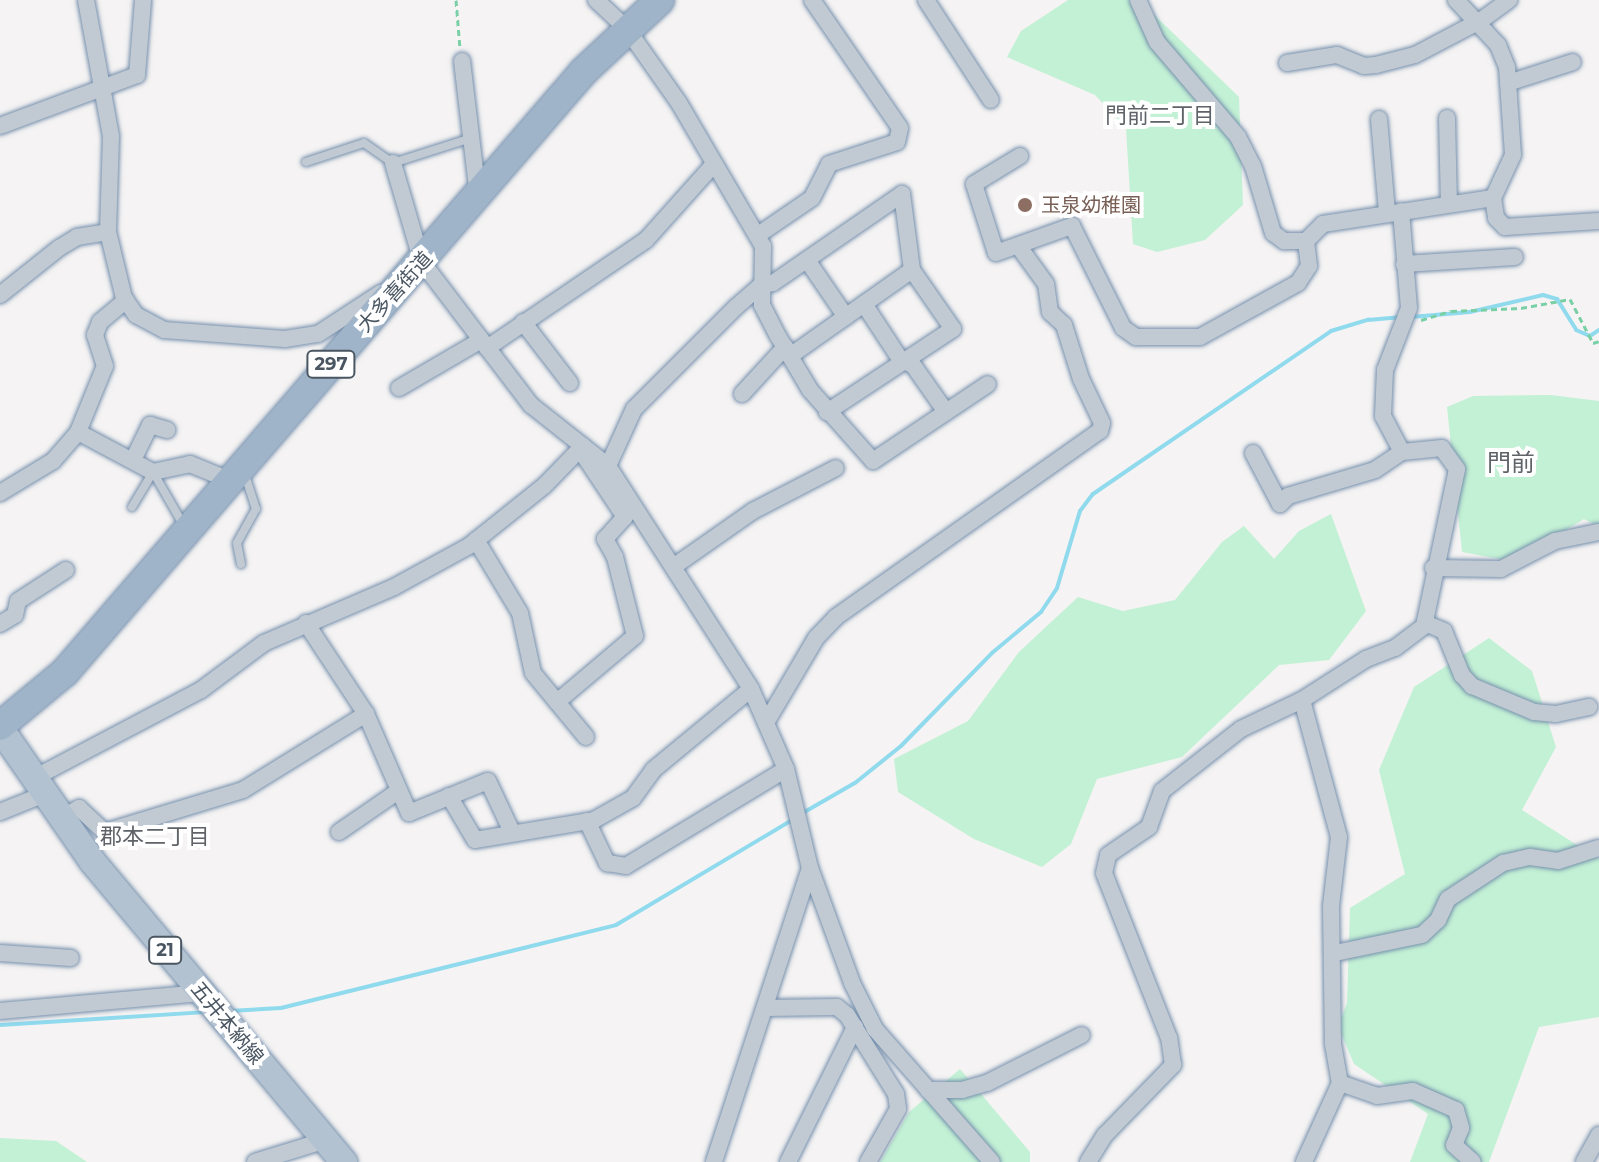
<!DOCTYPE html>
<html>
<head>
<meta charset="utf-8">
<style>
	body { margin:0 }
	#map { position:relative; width:1599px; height:1162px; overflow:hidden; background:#f5f3f3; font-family:Montserrat,"Noto Sans JP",sans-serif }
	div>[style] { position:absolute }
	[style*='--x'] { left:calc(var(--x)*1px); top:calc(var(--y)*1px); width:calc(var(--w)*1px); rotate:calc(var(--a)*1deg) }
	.green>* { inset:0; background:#c3f1d5 }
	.stream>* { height:4px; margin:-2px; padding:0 2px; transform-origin:2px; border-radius:2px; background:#90daee }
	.path>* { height:3px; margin-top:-1.5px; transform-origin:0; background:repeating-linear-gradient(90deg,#7ad0a6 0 6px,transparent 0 10px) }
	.roads { filter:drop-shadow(0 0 2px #7690ad) drop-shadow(0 0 2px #7690ad) }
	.service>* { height:8px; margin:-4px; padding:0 4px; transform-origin:4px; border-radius:4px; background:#c1cad2 }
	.minor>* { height:16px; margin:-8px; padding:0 8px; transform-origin:8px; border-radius:8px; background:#c1cad2 }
	.primary>* { height:26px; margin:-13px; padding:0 13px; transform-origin:13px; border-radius:13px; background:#b3c2d1 }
	.trunk>* { height:28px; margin:-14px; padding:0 14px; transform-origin:14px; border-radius:14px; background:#9fb4c9 }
	.dots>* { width:22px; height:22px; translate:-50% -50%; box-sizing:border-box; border:4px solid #fff; border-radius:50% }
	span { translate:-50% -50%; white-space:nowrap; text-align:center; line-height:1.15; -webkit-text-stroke:8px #fff; paint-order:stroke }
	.shield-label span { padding:2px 6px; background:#fff; border:2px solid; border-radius:6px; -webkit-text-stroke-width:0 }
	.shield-label { font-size:18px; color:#4a5661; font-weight:700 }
	.education-label { font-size:20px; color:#785e54 }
	.left { translate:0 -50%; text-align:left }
	.street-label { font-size:20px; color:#4a5661 }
	.neighbourhood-label { font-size:22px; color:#5f6368 }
	.quarter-label { font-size:24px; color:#5f6368 }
</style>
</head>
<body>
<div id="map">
	<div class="green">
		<div style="clip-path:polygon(1068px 0,1139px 0,1239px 97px,1243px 205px,1205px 240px,1157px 252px,1133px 244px,1126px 128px,1095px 95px,1007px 57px,1021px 31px)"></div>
		<div style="clip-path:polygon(1551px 395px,1599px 401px,1599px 527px,1584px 519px,1535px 549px,1505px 560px,1462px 552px,1447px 407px,1473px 396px)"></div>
		<div style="clip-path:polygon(1331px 514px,1366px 611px,1329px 660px,1279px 665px,1182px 757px,1097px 779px,1071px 844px,1042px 867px,974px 839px,898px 792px,894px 759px,968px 721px,1019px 652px,1078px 597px,1123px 611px,1175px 600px,1222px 542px,1244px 526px,1274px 559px,1299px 531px)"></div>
		<div style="clip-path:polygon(1489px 638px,1532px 671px,1556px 747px,1522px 810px,1599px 859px,1599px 1017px,1539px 1027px,1489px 1162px,1410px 1162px,1428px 1114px,1354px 1064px,1338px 1026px,1347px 1003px,1350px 908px,1405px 874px,1379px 770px,1414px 687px)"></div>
		<div style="clip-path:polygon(960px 1069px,1030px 1152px,1030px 1162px,880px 1162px,909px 1112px)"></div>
		<div style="clip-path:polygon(0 1138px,56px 1141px,87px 1162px,0 1162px)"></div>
	</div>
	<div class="stream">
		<div style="--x:1411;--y:317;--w:59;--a:-4.8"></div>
		<div style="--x:1470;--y:312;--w:75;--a:-13.1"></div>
		<div style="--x:1543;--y:295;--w:15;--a:16"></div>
		<div style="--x:1557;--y:299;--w:36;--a:58"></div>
		<div style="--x:1576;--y:330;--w:15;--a:23"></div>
		<div style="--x:1590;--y:336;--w:11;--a:-34"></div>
		<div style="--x:801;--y:814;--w:62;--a:-29.9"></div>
		<div style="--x:855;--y:783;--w:59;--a:-38.8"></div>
		<div style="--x:901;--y:746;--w:130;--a:-45.6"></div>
		<div style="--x:992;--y:653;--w:64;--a:-39.9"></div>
		<div style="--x:1041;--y:612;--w:29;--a:-56"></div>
		<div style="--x:1057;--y:588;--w:80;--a:-73.4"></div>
		<div style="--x:1080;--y:511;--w:21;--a:-53"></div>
		<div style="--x:1093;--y:494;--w:288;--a:-34.4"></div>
		<div style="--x:1331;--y:331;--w:39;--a:-17"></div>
		<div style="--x:1368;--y:320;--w:34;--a:-5"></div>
		<div style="--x:230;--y:1011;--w:51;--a:-3.4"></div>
		<div style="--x:281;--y:1008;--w:345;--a:-13.9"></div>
		<div style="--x:616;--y:925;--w:207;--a:-30.8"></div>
		<div style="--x:0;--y:1025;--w:205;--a:-3.6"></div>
	</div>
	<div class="path">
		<div style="--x:456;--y:0;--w:49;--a:85.3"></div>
		<div style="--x:1421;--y:320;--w:31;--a:-17"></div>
		<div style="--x:1451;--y:311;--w:70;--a:-2.5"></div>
		<div style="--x:1521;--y:308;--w:50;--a:-10.4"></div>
		<div style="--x:1570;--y:299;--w:50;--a:62.4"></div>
		<div style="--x:1593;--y:343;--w:6;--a:-18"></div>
	</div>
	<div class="roads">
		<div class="service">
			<div style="--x:306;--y:162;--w:61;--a:-18.1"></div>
			<div style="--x:364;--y:143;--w:35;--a:35"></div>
			<div style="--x:393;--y:163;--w:79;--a:-17.7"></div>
			<div style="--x:132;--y:507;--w:41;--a:-59"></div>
			<div style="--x:153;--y:472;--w:62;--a:60.1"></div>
			<div style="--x:241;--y:564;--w:21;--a:-101"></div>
			<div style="--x:237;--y:543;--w:39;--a:-61"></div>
			<div style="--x:256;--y:509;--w:38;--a:-108"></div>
		</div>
		<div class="minor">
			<div style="--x:86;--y:0;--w:138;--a:79.6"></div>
			<div style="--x:111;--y:136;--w:96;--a:91.8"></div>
			<div style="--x:108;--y:232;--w:68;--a:76.4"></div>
			<div style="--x:124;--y:298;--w:21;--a:55"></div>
			<div style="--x:136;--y:315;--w:32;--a:28"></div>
			<div style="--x:164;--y:330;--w:121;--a:4.3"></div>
			<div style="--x:285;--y:339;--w:33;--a:-9"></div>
			<div style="--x:318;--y:334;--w:75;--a:-33.1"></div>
			<div style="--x:596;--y:0;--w:42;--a:43.1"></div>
			<div style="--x:627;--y:29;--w:90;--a:54.9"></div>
			<div style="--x:679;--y:103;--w:166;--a:59.6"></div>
			<div style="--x:763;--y:246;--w:59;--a:91"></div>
			<div style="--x:762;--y:305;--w:35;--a:63"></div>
			<div style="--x:778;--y:336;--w:63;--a:59.3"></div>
			<div style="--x:810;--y:390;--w:95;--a:48.4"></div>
			<div style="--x:873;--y:461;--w:138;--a:-33.8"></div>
			<div style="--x:926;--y:0;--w:119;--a:57"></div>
			<div style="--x:1138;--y:0;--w:46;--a:65.7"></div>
			<div style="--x:1157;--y:42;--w:125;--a:49.5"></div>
			<div style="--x:1238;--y:137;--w:33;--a:63"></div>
			<div style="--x:1253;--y:166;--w:70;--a:73.4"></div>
			<div style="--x:1273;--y:233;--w:14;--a:36"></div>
			<div style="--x:1284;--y:241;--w:22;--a:0"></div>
			<div style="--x:1456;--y:0;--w:62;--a:47"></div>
			<div style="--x:1498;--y:45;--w:24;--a:68"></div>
			<div style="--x:1507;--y:67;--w:88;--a:86.1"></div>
			<div style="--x:1513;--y:155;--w:47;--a:114.9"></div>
			<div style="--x:1493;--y:198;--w:20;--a:81"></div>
			<div style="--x:1496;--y:218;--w:13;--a:45"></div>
			<div style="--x:1505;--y:227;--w:94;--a:-3.7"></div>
			<div style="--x:1476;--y:24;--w:41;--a:-36"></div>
			<div style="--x:462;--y:61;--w:136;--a:83.2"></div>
			<div style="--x:1287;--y:63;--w:51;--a:-9.1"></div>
			<div style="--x:1337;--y:55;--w:29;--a:22"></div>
			<div style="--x:1364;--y:66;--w:12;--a:-5"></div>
			<div style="--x:1376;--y:65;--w:40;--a:-14.4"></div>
			<div style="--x:1415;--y:55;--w:69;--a:-27.7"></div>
			<div style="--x:1508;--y:83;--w:68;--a:-17.9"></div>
			<div style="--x:1447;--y:118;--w:86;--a:88.7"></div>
			<div style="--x:1379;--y:119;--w:94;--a:85.1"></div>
			<div style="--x:0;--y:126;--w:146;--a:-20.4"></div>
			<div style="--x:137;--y:75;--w:75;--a:-85.4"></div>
			<div style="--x:1020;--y:156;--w:54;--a:148.7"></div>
			<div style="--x:974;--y:184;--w:72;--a:72.3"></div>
			<div style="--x:996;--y:253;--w:81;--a:-19.6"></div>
			<div style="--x:1072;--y:226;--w:114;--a:63.4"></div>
			<div style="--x:1123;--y:328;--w:16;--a:35"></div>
			<div style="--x:1136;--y:337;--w:64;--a:0"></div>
			<div style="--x:1200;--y:337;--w:112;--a:-28.9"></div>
			<div style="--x:1298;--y:283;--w:20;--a:-57"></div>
			<div style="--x:1309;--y:266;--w:25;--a:-97"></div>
			<div style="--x:1306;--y:241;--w:24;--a:-45"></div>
			<div style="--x:1323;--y:224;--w:172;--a:-8.7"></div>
			<div style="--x:393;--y:163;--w:103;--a:73.7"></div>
			<div style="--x:422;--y:262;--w:180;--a:52.7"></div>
			<div style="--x:531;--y:405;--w:98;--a:38.4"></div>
			<div style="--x:608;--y:466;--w:265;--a:57.3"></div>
			<div style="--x:751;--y:689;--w:87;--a:66.4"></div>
			<div style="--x:786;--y:769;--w:102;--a:76.4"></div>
			<div style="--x:810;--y:868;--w:309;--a:108.1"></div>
			<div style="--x:758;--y:235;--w:65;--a:-34.4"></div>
			<div style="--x:812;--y:198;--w:38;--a:-63"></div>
			<div style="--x:829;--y:164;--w:71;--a:-17.9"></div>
			<div style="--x:897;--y:142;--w:14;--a:-78"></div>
			<div style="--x:900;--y:128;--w:155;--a:-124.5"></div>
			<div style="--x:807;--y:260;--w:69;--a:55.6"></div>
			<div style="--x:1404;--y:264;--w:111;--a:-3.6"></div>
			<div style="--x:0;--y:295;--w:75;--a:-38.5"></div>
			<div style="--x:59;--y:248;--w:21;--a:-31"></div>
			<div style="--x:77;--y:237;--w:31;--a:-9"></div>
			<div style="--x:864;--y:304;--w:66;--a:56.8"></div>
			<div style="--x:900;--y:359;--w:14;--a:25"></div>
			<div style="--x:913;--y:365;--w:57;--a:54.9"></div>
			<div style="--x:523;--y:322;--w:77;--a:52.4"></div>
			<div style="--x:487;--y:348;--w:192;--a:-34.2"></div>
			<div style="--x:646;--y:240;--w:102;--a:-48.2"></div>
			<div style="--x:790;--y:356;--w:149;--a:-35.2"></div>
			<div style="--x:399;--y:388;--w:95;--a:-30.3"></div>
			<div style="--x:742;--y:394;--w:64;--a:-47.5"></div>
			<div style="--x:78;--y:432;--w:85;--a:28.1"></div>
			<div style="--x:153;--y:472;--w:38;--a:-12"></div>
			<div style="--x:190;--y:464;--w:42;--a:22.3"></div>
			<div style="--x:1253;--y:453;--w:58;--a:62.1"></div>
			<div style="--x:1280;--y:504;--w:11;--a:-45"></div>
			<div style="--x:1288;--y:496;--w:91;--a:-16.6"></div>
			<div style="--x:1375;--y:470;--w:32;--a:-34"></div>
			<div style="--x:134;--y:458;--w:37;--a:-64"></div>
			<div style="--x:150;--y:425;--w:18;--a:16"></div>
			<div style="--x:608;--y:466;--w:63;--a:-65.5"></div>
			<div style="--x:634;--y:409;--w:144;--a:-45"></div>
			<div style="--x:736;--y:307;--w:32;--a:-41"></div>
			<div style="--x:760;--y:286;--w:13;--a:-13"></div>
			<div style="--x:773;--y:283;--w:157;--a:-34.6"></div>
			<div style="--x:902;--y:194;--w:77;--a:82.5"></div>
			<div style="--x:912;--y:270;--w:72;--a:55.2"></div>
			<div style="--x:953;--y:329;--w:151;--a:146.6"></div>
			<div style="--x:0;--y:493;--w:62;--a:-31.1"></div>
			<div style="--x:53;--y:461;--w:38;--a:-49"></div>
			<div style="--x:78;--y:432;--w:71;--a:-67.8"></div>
			<div style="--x:105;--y:366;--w:33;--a:-108"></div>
			<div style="--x:95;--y:335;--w:14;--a:-69"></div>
			<div style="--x:100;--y:322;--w:34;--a:-40"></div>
			<div style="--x:476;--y:540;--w:85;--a:58.9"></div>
			<div style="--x:520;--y:613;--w:61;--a:77.8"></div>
			<div style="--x:533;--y:673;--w:83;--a:50.4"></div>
			<div style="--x:673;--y:567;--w:98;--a:-35"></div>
			<div style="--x:753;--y:511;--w:93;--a:-27.4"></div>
			<div style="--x:1433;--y:568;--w:68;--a:0.8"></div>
			<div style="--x:1501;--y:569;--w:61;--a:-27.4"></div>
			<div style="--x:1555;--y:541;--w:45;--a:-11.6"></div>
			<div style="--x:306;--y:623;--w:109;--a:56.6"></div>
			<div style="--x:366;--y:714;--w:108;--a:66.5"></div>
			<div style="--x:409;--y:813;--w:85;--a:-22.1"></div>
			<div style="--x:488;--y:781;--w:56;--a:64.8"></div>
			<div style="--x:1425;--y:623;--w:21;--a:23"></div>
			<div style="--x:1444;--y:631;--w:48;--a:67.8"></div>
			<div style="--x:1462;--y:675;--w:15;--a:48"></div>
			<div style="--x:1472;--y:686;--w:67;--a:22.8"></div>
			<div style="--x:1534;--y:712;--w:22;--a:5"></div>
			<div style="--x:1556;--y:714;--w:34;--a:-12"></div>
			<div style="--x:0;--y:624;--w:17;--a:-31"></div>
			<div style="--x:15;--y:615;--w:14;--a:-78"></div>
			<div style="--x:18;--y:601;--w:57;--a:-32.9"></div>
			<div style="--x:1302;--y:700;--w:142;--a:74.9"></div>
			<div style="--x:1339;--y:837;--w:69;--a:96.6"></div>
			<div style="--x:1331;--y:906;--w:138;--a:89.2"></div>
			<div style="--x:1333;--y:1044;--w:40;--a:80"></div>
			<div style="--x:1340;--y:1083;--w:87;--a:114.5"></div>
			<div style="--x:557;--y:702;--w:102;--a:-40.2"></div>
			<div style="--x:635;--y:636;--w:81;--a:-104.2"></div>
			<div style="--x:615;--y:557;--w:21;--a:-119"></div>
			<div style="--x:605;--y:539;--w:30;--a:-48"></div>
			<div style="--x:625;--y:517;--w:76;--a:-123.7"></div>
			<div style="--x:767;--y:721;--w:96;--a:-59.4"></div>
			<div style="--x:816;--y:638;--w:29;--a:-46"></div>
			<div style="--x:836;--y:617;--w:323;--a:-35.2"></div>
			<div style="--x:1100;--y:431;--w:8;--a:-76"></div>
			<div style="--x:1102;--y:423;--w:49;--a:-115.5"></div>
			<div style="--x:1081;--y:379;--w:57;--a:-107.5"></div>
			<div style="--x:1064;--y:325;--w:19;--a:-137"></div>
			<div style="--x:1050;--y:312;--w:28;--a:-98"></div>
			<div style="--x:1046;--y:284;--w:46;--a:-126.1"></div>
			<div style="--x:34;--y:778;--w:189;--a:-27.8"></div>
			<div style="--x:201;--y:690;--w:79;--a:-36.7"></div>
			<div style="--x:264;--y:643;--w:142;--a:-23.3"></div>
			<div style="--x:394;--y:587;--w:85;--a:-28.7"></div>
			<div style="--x:469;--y:546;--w:96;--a:-38.7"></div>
			<div style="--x:544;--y:486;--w:56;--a:-45.7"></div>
			<div style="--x:449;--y:796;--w:51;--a:59.4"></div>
			<div style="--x:475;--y:840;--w:121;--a:-9.5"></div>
			<div style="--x:594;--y:820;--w:45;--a:-29.4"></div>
			<div style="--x:633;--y:798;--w:34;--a:-54"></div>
			<div style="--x:653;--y:770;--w:127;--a:-39.6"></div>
			<div style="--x:0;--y:812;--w:48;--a:-21.8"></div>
			<div style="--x:62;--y:818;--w:20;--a:-30"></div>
			<div style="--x:79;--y:808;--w:35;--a:43"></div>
			<div style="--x:105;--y:832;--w:144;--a:-16.9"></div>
			<div style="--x:243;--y:790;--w:145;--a:-31.7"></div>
			<div style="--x:587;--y:821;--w:47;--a:64.5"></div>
			<div style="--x:607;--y:863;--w:19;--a:9"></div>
			<div style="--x:626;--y:866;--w:187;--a:-31.2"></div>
			<div style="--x:339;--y:832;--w:70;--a:-34.6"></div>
			<div style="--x:810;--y:868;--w:122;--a:69.9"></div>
			<div style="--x:852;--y:983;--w:51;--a:63.4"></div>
			<div style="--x:875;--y:1029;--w:177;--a:48.7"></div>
			<div style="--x:0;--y:953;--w:71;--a:4"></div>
			<div style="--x:1335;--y:953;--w:89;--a:-11.7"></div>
			<div style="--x:1422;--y:935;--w:22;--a:-43"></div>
			<div style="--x:1438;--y:920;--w:23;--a:-65"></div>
			<div style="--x:1448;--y:899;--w:66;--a:-33.2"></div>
			<div style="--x:1503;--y:863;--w:28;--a:-13"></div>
			<div style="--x:1530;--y:857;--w:28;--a:8"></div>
			<div style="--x:1558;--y:861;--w:43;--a:-17.6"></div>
			<div style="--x:765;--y:1008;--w:72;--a:-0.8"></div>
			<div style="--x:837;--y:1007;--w:13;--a:39"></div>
			<div style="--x:847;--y:1015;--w:93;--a:58.2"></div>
			<div style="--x:896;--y:1094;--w:15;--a:82"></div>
			<div style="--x:898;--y:1109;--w:61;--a:119.5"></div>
			<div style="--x:0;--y:1011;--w:202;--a:-5.1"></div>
			<div style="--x:1340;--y:1083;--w:39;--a:19"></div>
			<div style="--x:1377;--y:1096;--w:36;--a:-8"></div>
			<div style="--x:1413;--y:1091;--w:47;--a:23.8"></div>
			<div style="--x:1456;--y:1110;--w:19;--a:74"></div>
			<div style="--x:1461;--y:1128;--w:18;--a:112"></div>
			<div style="--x:1454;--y:1145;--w:25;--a:42"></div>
			<div style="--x:928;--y:1090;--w:34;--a:0"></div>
			<div style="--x:962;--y:1090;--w:26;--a:-16"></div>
			<div style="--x:987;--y:1083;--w:106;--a:-26.8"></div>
			<div style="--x:255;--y:1162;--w:74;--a:-17.2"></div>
			<div style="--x:788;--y:1162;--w:151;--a:-63.6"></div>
			<div style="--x:1088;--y:1162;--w:32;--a:-58"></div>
			<div style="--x:1105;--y:1135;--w:98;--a:-45.8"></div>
			<div style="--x:1173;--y:1065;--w:27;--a:-98"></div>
			<div style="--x:1169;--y:1038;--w:177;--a:-111.5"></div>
			<div style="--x:1104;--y:873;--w:18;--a:-77"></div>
			<div style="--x:1108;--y:855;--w:50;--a:-34.3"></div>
			<div style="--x:1149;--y:827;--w:38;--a:-70"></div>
			<div style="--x:1162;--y:791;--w:100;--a:-38.1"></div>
			<div style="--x:1241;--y:729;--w:68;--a:-25.4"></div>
			<div style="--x:1302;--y:700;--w:76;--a:-32.6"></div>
			<div style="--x:1366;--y:659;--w:31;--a:-21"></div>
			<div style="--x:1395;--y:648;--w:36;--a:-37"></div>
			<div style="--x:1424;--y:626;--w:160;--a:-78.1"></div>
			<div style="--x:1457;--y:469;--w:26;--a:-126"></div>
			<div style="--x:1442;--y:448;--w:40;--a:174.3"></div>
			<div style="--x:1402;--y:452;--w:41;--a:-117.8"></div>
			<div style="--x:1383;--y:416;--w:46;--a:-87.5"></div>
			<div style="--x:1385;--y:370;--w:66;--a:-68.8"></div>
			<div style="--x:1409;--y:308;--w:97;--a:-94.7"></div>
			<div style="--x:1584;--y:1162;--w:31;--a:-61"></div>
		</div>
		<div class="primary">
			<div style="--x:0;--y:728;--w:162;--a:55.3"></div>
			<div style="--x:92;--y:861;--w:393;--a:50.1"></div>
		</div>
		<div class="trunk">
			<div style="--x:0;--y:726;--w:85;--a:-39.7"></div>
			<div style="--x:65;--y:672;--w:793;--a:-49.19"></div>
			<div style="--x:583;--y:72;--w:105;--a:-43.1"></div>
		</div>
	</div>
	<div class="dots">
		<div style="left:1025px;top:205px;background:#8d6e63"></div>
	</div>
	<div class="shield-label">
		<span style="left:331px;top:364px">297</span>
		<span style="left:165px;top:950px">21</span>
	</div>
	<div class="education-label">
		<span class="left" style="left:1041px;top:205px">玉泉幼稚園</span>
	</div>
	<div class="street-label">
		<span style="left:395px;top:292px;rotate:-48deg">大多喜街道</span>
		<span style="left:227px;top:1023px;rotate:50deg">五井本納線</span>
	</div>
	<div class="neighbourhood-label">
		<span style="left:1160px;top:116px">門前二丁目</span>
		<span style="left:155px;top:837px">郡本二丁目</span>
	</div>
	<div class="quarter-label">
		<span style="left:1511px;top:463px">門前</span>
	</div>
</div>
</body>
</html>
